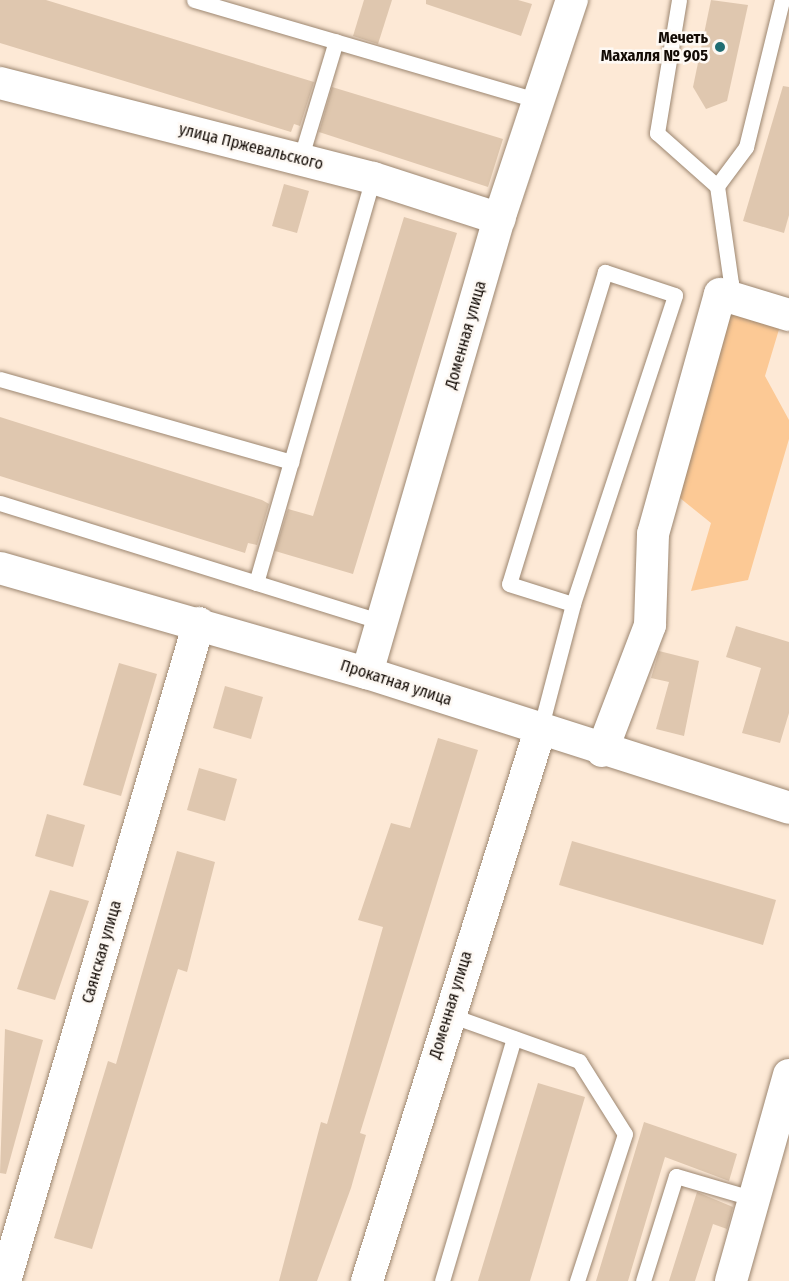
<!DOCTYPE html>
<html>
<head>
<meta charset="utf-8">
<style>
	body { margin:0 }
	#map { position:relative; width:789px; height:1281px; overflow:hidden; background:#fde9d6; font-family:"Fira Sans Condensed",sans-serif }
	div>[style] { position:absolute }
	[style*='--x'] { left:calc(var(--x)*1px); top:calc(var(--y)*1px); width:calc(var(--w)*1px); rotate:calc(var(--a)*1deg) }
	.green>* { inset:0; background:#fcc995 }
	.building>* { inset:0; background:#dfc7af }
	.roads { filter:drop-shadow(0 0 2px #9c8670) drop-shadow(0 0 2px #9c8670) }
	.service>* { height:15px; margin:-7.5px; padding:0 7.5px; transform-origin:7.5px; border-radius:7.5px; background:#fff }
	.minor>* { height:32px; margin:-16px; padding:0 16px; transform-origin:16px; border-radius:16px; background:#fff }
	.dots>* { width:16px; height:16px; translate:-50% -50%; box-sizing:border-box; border:3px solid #fef9f4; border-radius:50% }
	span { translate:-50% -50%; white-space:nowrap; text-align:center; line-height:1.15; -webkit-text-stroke:5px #fef9f4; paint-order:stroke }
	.poi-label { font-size:16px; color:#120a04; font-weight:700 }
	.right { translate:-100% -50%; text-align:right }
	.street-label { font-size:16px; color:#120a04 }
</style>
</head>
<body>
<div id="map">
	<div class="green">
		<div style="clip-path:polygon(729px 313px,780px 326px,765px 376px,789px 420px,789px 439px,748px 580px,691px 591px,711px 523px,675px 494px)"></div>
	</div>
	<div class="building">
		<div style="clip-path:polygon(0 0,46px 0,314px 82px,300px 126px,294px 124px,291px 132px,0 43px)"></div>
		<div style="clip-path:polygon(364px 0,392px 0,378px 44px,353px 36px)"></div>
		<div style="clip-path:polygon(426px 0,518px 0,532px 4px,521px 36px,426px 4px)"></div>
		<div style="clip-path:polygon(711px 0,748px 5px,727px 101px,706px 109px,693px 87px)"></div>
		<div style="clip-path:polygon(783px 86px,789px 87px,789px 215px,784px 233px,743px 221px)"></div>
		<div style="clip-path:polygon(332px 87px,503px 139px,488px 187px,319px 132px)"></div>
		<div style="clip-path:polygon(284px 184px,309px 191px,297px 233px,272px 226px)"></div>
		<div style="clip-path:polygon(404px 217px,457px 233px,353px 574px,275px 551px,288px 509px,313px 516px)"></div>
		<div style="clip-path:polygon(0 417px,262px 500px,269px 504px,257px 545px,248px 543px,245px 553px,0 476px)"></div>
		<div style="clip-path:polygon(736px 626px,789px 642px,789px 713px,780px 743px,742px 733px,761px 668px,726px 657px)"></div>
		<div style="clip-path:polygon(659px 651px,699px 661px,684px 736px,656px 729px,669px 682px,651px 678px)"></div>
		<div style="clip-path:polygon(119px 663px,157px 674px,121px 796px,83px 785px)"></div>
		<div style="clip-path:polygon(225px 686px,263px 697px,251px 739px,213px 728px)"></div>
		<div style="clip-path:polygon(438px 738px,478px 750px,360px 1133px,366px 1135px,351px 1188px,317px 1281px,279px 1281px,321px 1122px,327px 1124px,383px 927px,358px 920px,391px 823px,410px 828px)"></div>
		<div style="clip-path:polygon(199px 768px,237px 779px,225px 821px,187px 810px)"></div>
		<div style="clip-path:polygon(47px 814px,85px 825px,73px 867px,35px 856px)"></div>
		<div style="clip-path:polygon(572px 841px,776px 900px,763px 945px,559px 885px)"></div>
		<div style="clip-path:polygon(177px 851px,215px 862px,187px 972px,178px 969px,92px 1249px,54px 1238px,108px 1061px,116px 1064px)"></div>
		<div style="clip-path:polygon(50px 890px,89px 901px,55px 1000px,17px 989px)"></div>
		<div style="clip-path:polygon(5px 1029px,43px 1040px,6px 1174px,0 1173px)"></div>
		<div style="clip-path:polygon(538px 1083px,585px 1097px,530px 1281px,478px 1281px)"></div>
		<div style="clip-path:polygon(644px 1122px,737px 1154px,729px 1181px,665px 1157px,628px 1281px,596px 1281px)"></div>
		<div style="clip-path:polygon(697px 1192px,733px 1207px,731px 1215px,727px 1229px,713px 1224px,695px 1281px,669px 1281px)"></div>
	</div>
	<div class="roads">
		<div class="service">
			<div style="--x:194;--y:0;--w:356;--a:16.3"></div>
			<div style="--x:679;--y:0;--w:135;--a:99.4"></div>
			<div style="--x:657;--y:133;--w:80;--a:41.5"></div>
			<div style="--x:717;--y:186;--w:98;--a:81.8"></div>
			<div style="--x:731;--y:283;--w:16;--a:135"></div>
			<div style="--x:300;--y:160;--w:124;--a:-73.2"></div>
			<div style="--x:717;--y:186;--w:49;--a:-53.4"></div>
			<div style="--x:746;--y:147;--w:151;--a:-76.2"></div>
			<div style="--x:0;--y:379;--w:303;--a:15.9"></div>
			<div style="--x:291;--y:462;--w:296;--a:-73.9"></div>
			<div style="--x:0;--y:503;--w:401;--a:17.3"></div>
			<div style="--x:256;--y:583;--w:126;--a:-73.9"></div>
			<div style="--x:540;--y:730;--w:130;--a:-75.3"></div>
			<div style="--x:573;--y:604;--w:325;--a:-71.7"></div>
			<div style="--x:675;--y:295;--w:74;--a:-161.8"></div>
			<div style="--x:605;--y:272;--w:326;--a:107.1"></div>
			<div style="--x:509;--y:584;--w:67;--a:17.4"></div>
			<div style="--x:447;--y:1014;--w:140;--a:19.6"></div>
			<div style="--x:579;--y:1061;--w:86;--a:57.8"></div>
			<div style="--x:625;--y:1134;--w:155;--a:108.1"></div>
			<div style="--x:442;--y:1281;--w:253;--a:-73.5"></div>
			<div style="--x:643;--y:1281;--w:110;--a:-72.6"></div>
			<div style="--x:676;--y:1176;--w:78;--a:16.3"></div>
		</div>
		<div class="minor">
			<div style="--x:0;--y:83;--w:385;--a:14.3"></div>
			<div style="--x:373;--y:178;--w:133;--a:17.9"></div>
			<div style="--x:0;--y:568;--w:382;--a:16"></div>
			<div style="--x:367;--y:673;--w:443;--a:17.7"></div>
			<div style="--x:367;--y:673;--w:479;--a:-73.8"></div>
			<div style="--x:501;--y:213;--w:225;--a:-71.6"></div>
			<div style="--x:602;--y:751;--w:135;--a:-69.1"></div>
			<div style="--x:650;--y:625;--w:91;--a:-88.1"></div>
			<div style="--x:653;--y:534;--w:249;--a:-74.4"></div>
			<div style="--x:720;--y:294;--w:72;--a:16.9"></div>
			<div style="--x:5;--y:1281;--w:686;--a:-73.57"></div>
			<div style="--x:367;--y:1281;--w:578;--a:-72.57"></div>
			<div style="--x:731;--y:1281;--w:214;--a:-74.3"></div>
		</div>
	</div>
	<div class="dots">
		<div style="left:720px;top:47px;background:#216d72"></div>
	</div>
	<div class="poi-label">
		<span class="right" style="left:708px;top:47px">Мечеть<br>Махалля № 905</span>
	</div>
	<div class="street-label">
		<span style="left:251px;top:147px;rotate:14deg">улица Пржевальского</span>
		<span style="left:466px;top:335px;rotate:-74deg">Доменная улица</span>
		<span style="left:396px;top:683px;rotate:18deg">Прокатная улица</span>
		<span style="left:102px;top:952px;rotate:-74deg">Саянская улица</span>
		<span style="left:451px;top:1005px;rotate:-73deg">Доменная улица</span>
	</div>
</div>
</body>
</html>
